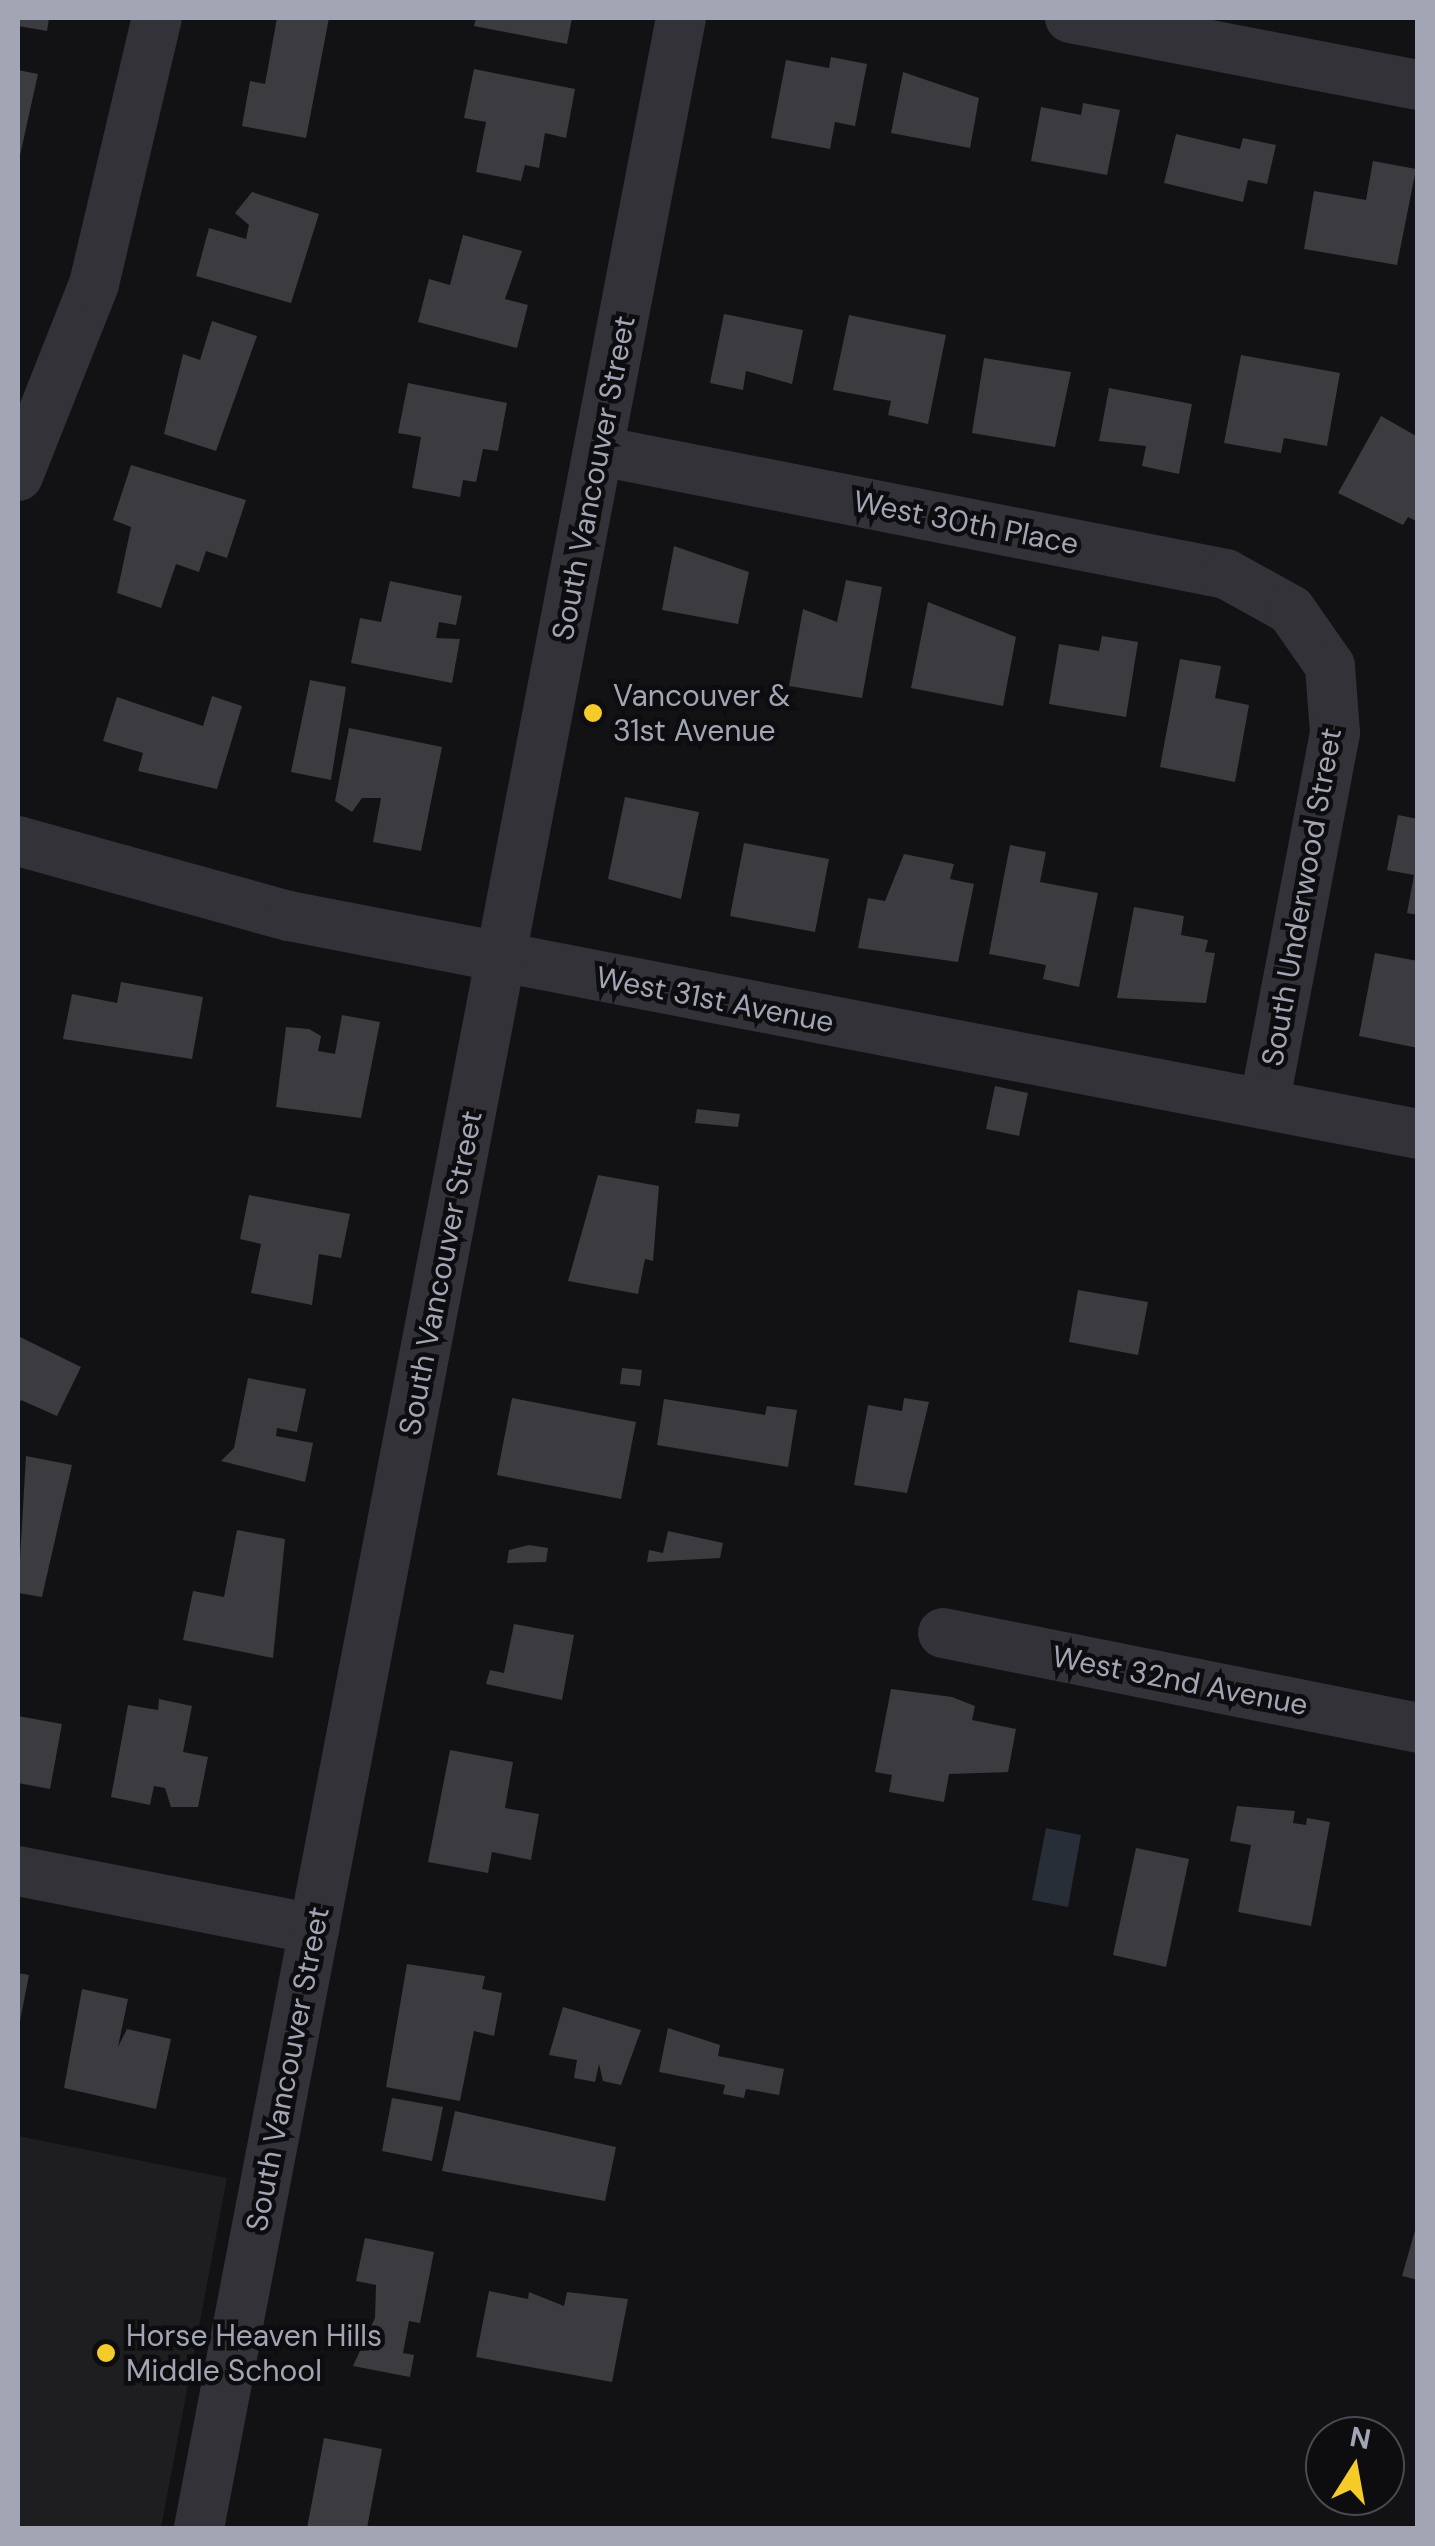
<!DOCTYPE html>
<html>
<head>
<meta charset="utf-8">
<style>
	body { margin:0 }
	#map { position:relative; width:1435px; height:2546px; overflow:hidden; background:#121113; font-family:"DM Sans",sans-serif }
	div>[style] { position:absolute }
	[style*='--x'] { left:calc(var(--x)*1px); top:calc(var(--y)*1px); width:calc(var(--w)*1px); rotate:calc(var(--a)*1deg) }
	.built>* { inset:0; background:#1e1d20 }
	.water>* { inset:0; background:#282e37 }
	.building>* { inset:0; background:#3c3b40 }
	.minor>* { height:50px; margin:-25px; padding:0 25px; transform-origin:25px; border-radius:25px; background:#323238 }
	.dots>* { width:28px; height:28px; translate:-50% -50%; box-sizing:border-box; border:5px solid #0d0c0e; border-radius:50% }
	span { translate:-50% -50%; white-space:nowrap; text-align:center; line-height:1.15; -webkit-text-stroke:9px #0d0c0e; paint-order:stroke }
	.street-label { font-size:30px; color:#a2a5b4 }
	.poi-label { font-size:30px; color:#a2a5b4 }
	.left { translate:0 -50%; text-align:left }
	.frame { position:absolute; inset:0; border:20px solid #a2a5b4; pointer-events:none }
	.north { position:absolute; left:1305px; top:2416px; width:100px; height:100px; box-sizing:border-box; background:#0d0c0e; border:2px solid #494950; border-radius:50%; rotate:11deg; font-size:28px; font-weight:700; line-height:40px; text-align:center; color:#a2a5b4 }
	.north::after { content:''; display:block; margin:auto; width:35px; height:45px; background:#f4cb28; clip-path:polygon(50% 0,100% 100%,50% 72%,0 100%) }
</style>
</head>
<body>
<div id="map">
	<div class="built">
		<div style="clip-path:polygon(18px 2136px,227px 2178px,161px 2528px,18px 2528px)"></div>
	</div>
	<div class="water">
		<div style="clip-path:polygon(1046px 1828px,1081px 1835px,1068px 1907px,1032px 1900px)"></div>
	</div>
	<div class="building">
		<div style="clip-path:polygon(18px 18px,49px 18px,47px 31px,18px 26px)"></div>
		<div style="clip-path:polygon(277px 18px,329px 18px,306px 138px,242px 126px,250px 81px,265px 84px)"></div>
		<div style="clip-path:polygon(476px 18px,572px 18px,567px 44px,474px 26px)"></div>
		<div style="clip-path:polygon(831px 57px,867px 64px,855px 126px,835px 122px,830px 149px,771px 138px,786px 60px,829px 68px)"></div>
		<div style="clip-path:polygon(474px 69px,575px 89px,566px 138px,545px 133px,539px 168px,525px 165px,521px 181px,476px 172px,486px 122px,464px 118px)"></div>
		<div style="clip-path:polygon(18px 70px,38px 74px,19px 160px,18px 160px)"></div>
		<div style="clip-path:polygon(903px 72px,979px 98px,970px 148px,891px 133px)"></div>
		<div style="clip-path:polygon(1083px 103px,1120px 110px,1107px 175px,1031px 161px,1041px 107px,1081px 115px)"></div>
		<div style="clip-path:polygon(1176px 134px,1240px 149px,1243px 138px,1276px 145px,1267px 184px,1248px 180px,1243px 202px,1164px 183px)"></div>
		<div style="clip-path:polygon(1373px 161px,1416px 169px,1397px 265px,1304px 249px,1314px 191px,1366px 200px)"></div>
		<div style="clip-path:polygon(252px 192px,319px 214px,291px 303px,196px 276px,209px 228px,246px 239px,249px 225px,235px 213px)"></div>
		<div style="clip-path:polygon(463px 235px,522px 251px,505px 299px,528px 305px,517px 348px,418px 322px,429px 279px,450px 285px)"></div>
		<div style="clip-path:polygon(724px 314px,803px 330px,792px 384px,746px 371px,743px 390px,710px 383px)"></div>
		<div style="clip-path:polygon(849px 315px,946px 335px,928px 424px,888px 415px,891px 401px,833px 390px)"></div>
		<div style="clip-path:polygon(212px 321px,257px 336px,216px 451px,164px 434px,183px 354px,200px 360px)"></div>
		<div style="clip-path:polygon(1241px 355px,1340px 373px,1327px 446px,1284px 438px,1281px 453px,1224px 443px)"></div>
		<div style="clip-path:polygon(984px 358px,1071px 372px,1055px 447px,972px 433px)"></div>
		<div style="clip-path:polygon(408px 383px,507px 403px,498px 451px,483px 449px,476px 482px,463px 480px,460px 497px,412px 488px,421px 437px,398px 433px)"></div>
		<div style="clip-path:polygon(1109px 388px,1192px 404px,1179px 474px,1142px 466px,1146px 446px,1099px 441px)"></div>
		<div style="clip-path:polygon(1381px 416px,1418px 437px,1418px 522px,1408px 517px,1403px 525px,1338px 493px)"></div>
		<div style="clip-path:polygon(131px 465px,246px 500px,227px 558px,206px 551px,199px 572px,176px 564px,161px 608px,117px 593px,131px 527px,113px 520px)"></div>
		<div style="clip-path:polygon(674px 546px,749px 572px,738px 624px,662px 610px)"></div>
		<div style="clip-path:polygon(846px 580px,882px 587px,862px 698px,789px 686px,803px 609px,837px 622px)"></div>
		<div style="clip-path:polygon(390px 581px,462px 596px,456px 625px,439px 622px,436px 638px,460px 639px,452px 683px,351px 663px,360px 618px,381px 622px)"></div>
		<div style="clip-path:polygon(928px 602px,1016px 637px,1003px 706px,911px 688px)"></div>
		<div style="clip-path:polygon(1102px 636px,1138px 642px,1126px 717px,1049px 704px,1059px 644px,1099px 651px)"></div>
		<div style="clip-path:polygon(1180px 659px,1221px 666px,1215px 698px,1249px 705px,1235px 782px,1160px 767px)"></div>
		<div style="clip-path:polygon(310px 680px,346px 687px,331px 780px,291px 772px)"></div>
		<div style="clip-path:polygon(212px 696px,242px 706px,217px 789px,138px 771px,143px 753px,103px 741px,117px 697px,203px 726px)"></div>
		<div style="clip-path:polygon(349px 728px,442px 747px,421px 851px,373px 842px,381px 798px,362px 798px,352px 812px,335px 801px)"></div>
		<div style="clip-path:polygon(625px 797px,699px 812px,681px 899px,608px 879px)"></div>
		<div style="clip-path:polygon(1398px 815px,1418px 819px,1418px 915px,1407px 913px,1414px 875px,1387px 870px)"></div>
		<div style="clip-path:polygon(744px 843px,829px 859px,815px 932px,730px 916px)"></div>
		<div style="clip-path:polygon(1010px 845px,1046px 852px,1040px 882px,1098px 893px,1079px 987px,1043px 979px,1046px 965px,989px 954px)"></div>
		<div style="clip-path:polygon(904px 854px,954px 864px,950px 879px,974px 884px,958px 962px,858px 948px,868px 898px,885px 901px)"></div>
		<div style="clip-path:polygon(1134px 907px,1184px 916px,1181px 935px,1208px 940px,1205px 952px,1215px 953px,1206px 1003px,1117px 998px)"></div>
		<div style="clip-path:polygon(1375px 953px,1418px 961px,1418px 1048px,1359px 1036px)"></div>
		<div style="clip-path:polygon(121px 982px,203px 997px,192px 1059px,63px 1039px,72px 994px,117px 1003px)"></div>
		<div style="clip-path:polygon(342px 1015px,380px 1022px,361px 1118px,276px 1107px,286px 1027px,309px 1029px,321px 1036px,318px 1051px,335px 1054px)"></div>
		<div style="clip-path:polygon(995px 1086px,1028px 1093px,1019px 1136px,986px 1129px)"></div>
		<div style="clip-path:polygon(697px 1109px,740px 1114px,738px 1127px,695px 1123px)"></div>
		<div style="clip-path:polygon(598px 1175px,659px 1186px,653px 1261px,645px 1259px,638px 1294px,568px 1281px)"></div>
		<div style="clip-path:polygon(249px 1195px,350px 1214px,341px 1258px,319px 1254px,312px 1305px,251px 1293px,261px 1244px,240px 1239px)"></div>
		<div style="clip-path:polygon(1078px 1290px,1148px 1302px,1138px 1355px,1069px 1342px)"></div>
		<div style="clip-path:polygon(18px 1336px,81px 1367px,57px 1416px,21px 1400px,18px 1406px)"></div>
		<div style="clip-path:polygon(622px 1368px,642px 1370px,640px 1386px,620px 1384px)"></div>
		<div style="clip-path:polygon(248px 1378px,306px 1389px,297px 1432px,277px 1428px,276px 1436px,313px 1443px,305px 1482px,221px 1461px,234px 1448px)"></div>
		<div style="clip-path:polygon(512px 1398px,636px 1422px,621px 1499px,497px 1475px)"></div>
		<div style="clip-path:polygon(904px 1398px,929px 1402px,907px 1493px,854px 1485px,868px 1405px,902px 1411px)"></div>
		<div style="clip-path:polygon(664px 1399px,765px 1415px,767px 1406px,797px 1410px,788px 1467px,657px 1445px)"></div>
		<div style="clip-path:polygon(26px 1456px,72px 1465px,42px 1597px,18px 1593px)"></div>
		<div style="clip-path:polygon(237px 1530px,285px 1539px,273px 1658px,183px 1640px,193px 1591px,224px 1597px)"></div>
		<div style="clip-path:polygon(668px 1531px,723px 1543px,720px 1558px,647px 1562px,649px 1550px,663px 1553px)"></div>
		<div style="clip-path:polygon(529px 1545px,548px 1548px,546px 1562px,507px 1563px,509px 1550px)"></div>
		<div style="clip-path:polygon(514px 1624px,574px 1635px,562px 1700px,486px 1684px,490px 1670px,504px 1673px)"></div>
		<div style="clip-path:polygon(891px 1689px,952px 1697px,975px 1706px,972px 1720px,1016px 1729px,1008px 1772px,949px 1774px,944px 1802px,889px 1792px,892px 1775px,875px 1772px)"></div>
		<div style="clip-path:polygon(159px 1699px,192px 1706px,183px 1752px,208px 1757px,198px 1807px,171px 1807px,165px 1788px,154px 1786px,150px 1805px,111px 1797px,128px 1705px,158px 1710px)"></div>
		<div style="clip-path:polygon(18px 1716px,62px 1724px,50px 1789px,18px 1783px)"></div>
		<div style="clip-path:polygon(450px 1750px,513px 1762px,505px 1808px,539px 1814px,531px 1860px,492px 1852px,488px 1873px,428px 1862px)"></div>
		<div style="clip-path:polygon(1237px 1806px,1295px 1811px,1293px 1823px,1306px 1825px,1307px 1818px,1330px 1822px,1311px 1926px,1238px 1912px,1251px 1845px,1230px 1841px)"></div>
		<div style="clip-path:polygon(1136px 1848px,1189px 1859px,1166px 1967px,1113px 1955px)"></div>
		<div style="clip-path:polygon(407px 1964px,485px 1976px,482px 1989px,502px 1993px,494px 2036px,474px 2031px,460px 2101px,386px 2087px)"></div>
		<div style="clip-path:polygon(18px 1973px,29px 1975px,19px 2026px,18px 2026px)"></div>
		<div style="clip-path:polygon(82px 1989px,128px 1999px,118px 2047px,127px 2029px,171px 2039px,156px 2109px,64px 2088px)"></div>
		<div style="clip-path:polygon(563px 2007px,641px 2030px,621px 2085px,603px 2081px,599px 2064px,595px 2082px,574px 2078px,577px 2060px,549px 2055px)"></div>
		<div style="clip-path:polygon(668px 2028px,720px 2045px,718px 2056px,784px 2069px,779px 2095px,746px 2089px,744px 2098px,723px 2094px,725px 2085px,659px 2072px)"></div>
		<div style="clip-path:polygon(392px 2098px,443px 2107px,432px 2161px,382px 2151px)"></div>
		<div style="clip-path:polygon(455px 2111px,616px 2147px,605px 2201px,442px 2171px)"></div>
		<div style="clip-path:polygon(1418px 2220px,1418px 2280px,1402px 2276px)"></div>
		<div style="clip-path:polygon(365px 2238px,434px 2252px,420px 2323px,409px 2321px,403px 2353px,414px 2355px,410px 2377px,353px 2366px,375px 2318px,376px 2285px,356px 2281px)"></div>
		<div style="clip-path:polygon(489px 2291px,528px 2299px,529px 2292px,564px 2306px,567px 2292px,628px 2299px,612px 2382px,476px 2357px)"></div>
		<div style="clip-path:polygon(324px 2438px,382px 2449px,367px 2528px,307px 2528px)"></div>
	</div>
	<div class="minor">
		<div style="--x:1070;--y:18;--w:354;--a:10.9"></div>
		<div style="--x:600;--y:451;--w:638;--a:11.12"></div>
		<div style="--x:1226;--y:574;--w:74;--a:29"></div>
		<div style="--x:1291;--y:610;--w:68;--a:55.1"></div>
		<div style="--x:1330;--y:666;--w:67;--a:85.7"></div>
		<div style="--x:1335;--y:733;--w:378;--a:100.8"></div>
		<div style="--x:18;--y:476;--w:206;--a:-68.4"></div>
		<div style="--x:94;--y:284;--w:273;--a:-76.7"></div>
		<div style="--x:18;--y:841;--w:281;--a:15.5"></div>
		<div style="--x:289;--y:916;--w:1150;--a:10.93"></div>
		<div style="--x:943;--y:1633;--w:484;--a:11.3"></div>
		<div style="--x:18;--y:1871;--w:302;--a:11.1"></div>
		<div style="--x:199;--y:2528;--w:2556;--a:-79.13"></div>
	</div>
	<div class="dots">
		<div style="left:593px;top:713px;background:#f4cb28"></div>
		<div style="left:106px;top:2353px;background:#f4cb28"></div>
	</div>
	<div class="street-label">
		<span style="left:594px;top:478px;rotate:-79deg">South Vancouver Street</span>
		<span style="left:966px;top:523px;rotate:11deg">West 30th Place</span>
		<span style="left:1302px;top:897px;rotate:-80deg">South Underwood Street</span>
		<span style="left:715px;top:1000px;rotate:11deg">West 31st Avenue</span>
		<span style="left:441px;top:1273px;rotate:-79deg">South Vancouver Street</span>
		<span style="left:1180px;top:1681px;rotate:11deg">West 32nd Avenue</span>
		<span style="left:288px;top:2069px;rotate:-79deg">South Vancouver Street</span>
	</div>
	<div class="poi-label">
		<span class="left" style="left:613px;top:713px">Vancouver &amp;<br>31st Avenue</span>
		<span class="left" style="left:126px;top:2353px">Horse Heaven Hills<br>Middle School</span>
	</div>
	<div class="frame"></div>
	<div class="north">N</div>
</div>
</body>
</html>
